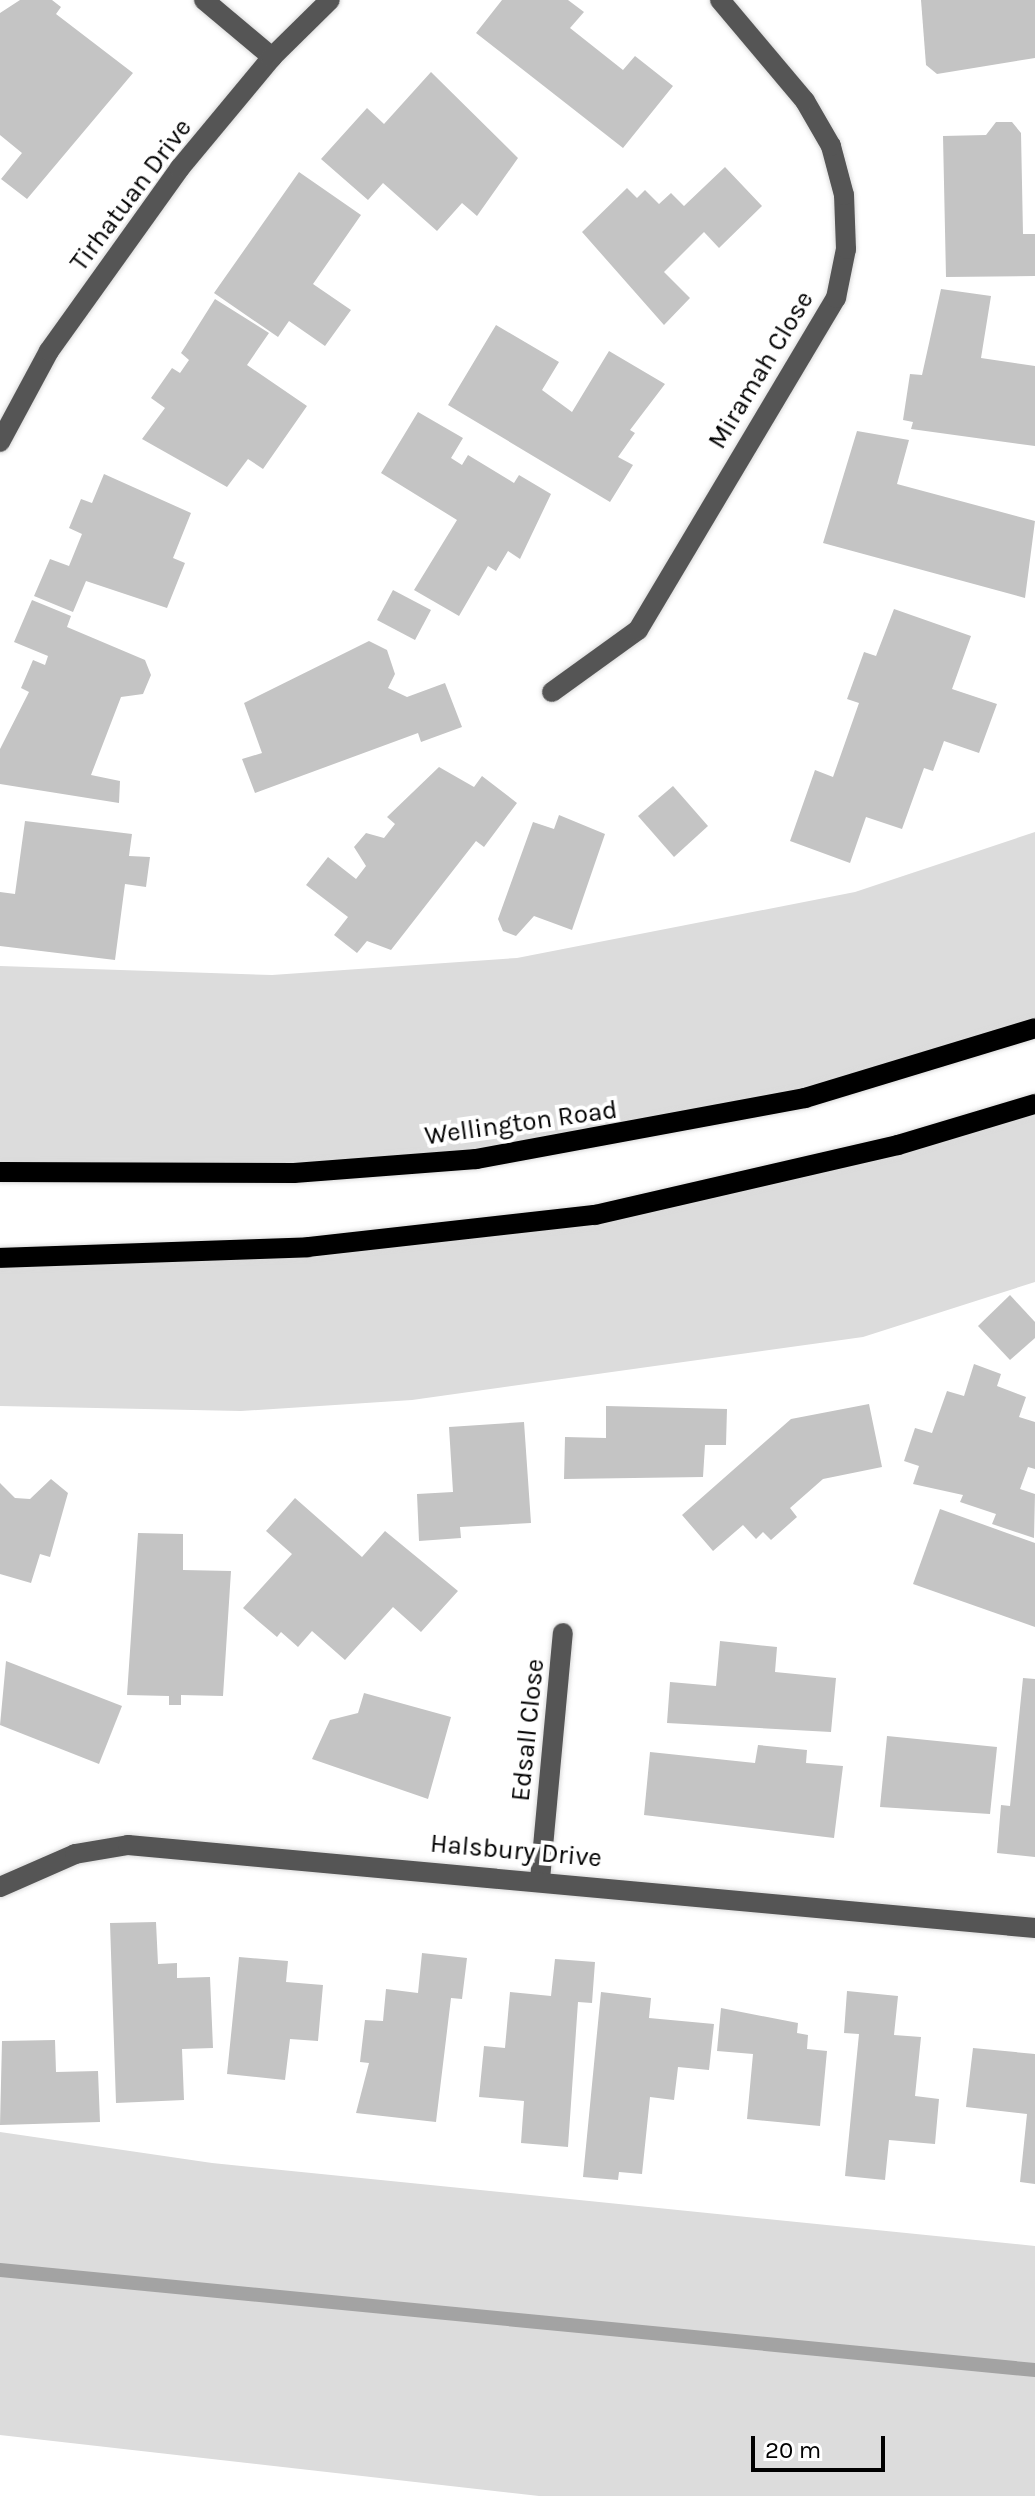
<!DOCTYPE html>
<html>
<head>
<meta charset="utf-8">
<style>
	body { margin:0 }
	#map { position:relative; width:1035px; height:2496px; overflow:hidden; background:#fff; font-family:Karla,sans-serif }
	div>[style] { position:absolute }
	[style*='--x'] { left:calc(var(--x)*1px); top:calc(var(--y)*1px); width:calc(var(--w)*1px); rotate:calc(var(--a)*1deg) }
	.green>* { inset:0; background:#dcdcdc }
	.stream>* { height:14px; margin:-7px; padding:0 7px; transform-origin:7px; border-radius:7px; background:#a3a3a3 }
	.building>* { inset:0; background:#c4c4c4 }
	.roads { filter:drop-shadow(0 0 2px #dbdbdb) drop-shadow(0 0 2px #dbdbdb) }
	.minor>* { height:20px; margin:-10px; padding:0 10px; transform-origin:10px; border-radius:10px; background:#555 }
	.major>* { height:20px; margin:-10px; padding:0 10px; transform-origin:10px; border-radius:10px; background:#000 }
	span { translate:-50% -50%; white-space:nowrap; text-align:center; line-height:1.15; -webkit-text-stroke:8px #fff; paint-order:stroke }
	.street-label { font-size:26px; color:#000 }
	.scale { position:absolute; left:751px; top:2436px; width:134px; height:36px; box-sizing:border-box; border:4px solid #000; border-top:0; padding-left:10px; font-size:24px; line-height:28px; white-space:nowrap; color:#000; -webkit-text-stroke:6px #fff; paint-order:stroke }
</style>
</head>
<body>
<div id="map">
	<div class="green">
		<div style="clip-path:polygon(1035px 832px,1035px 1028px,805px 1098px,476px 1159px,0 1172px,0 966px,272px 975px,517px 958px,855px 892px)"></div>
		<div style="clip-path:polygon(1035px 1104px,1035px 1282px,863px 1337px,412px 1400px,241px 1411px,0 1406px,0 1258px,92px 1259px,595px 1215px)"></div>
		<div style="clip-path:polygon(0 2132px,212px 2163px,1035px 2246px,1035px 2496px,539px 2496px,0 2435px)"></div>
	</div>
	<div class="stream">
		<div style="--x:0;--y:2270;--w:1040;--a:5.52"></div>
	</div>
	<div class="building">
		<div style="clip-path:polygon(20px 0,52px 0,61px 7px,56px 14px,133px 73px,27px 199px,1px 179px,22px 153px,0 135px,0 13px)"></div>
		<div style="clip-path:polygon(502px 0,568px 0,584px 12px,570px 28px,623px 70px,635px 56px,673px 86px,623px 148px,476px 33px)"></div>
		<div style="clip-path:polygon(921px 0,1035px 0,1035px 58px,937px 74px,926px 65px)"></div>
		<div style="clip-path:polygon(431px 72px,518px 158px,477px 216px,462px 203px,437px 231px,383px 183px,368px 200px,321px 159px,367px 108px,384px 124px)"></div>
		<div style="clip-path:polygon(996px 122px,1012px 122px,1021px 133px,1023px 234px,1035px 234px,1035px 276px,946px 277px,943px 136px,986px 135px)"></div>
		<div style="clip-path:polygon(725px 167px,762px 206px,719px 248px,704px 232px,664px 272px,690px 298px,664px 325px,582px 232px,627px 188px,637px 198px,645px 190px,659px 204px,671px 193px,684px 206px)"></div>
		<div style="clip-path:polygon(299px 172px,361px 215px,313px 284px,351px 310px,325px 346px,289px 321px,278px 337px,214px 293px)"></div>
		<div style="clip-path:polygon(941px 289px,991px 296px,981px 358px,1035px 366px,1035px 446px,911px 429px,913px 422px,903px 420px,910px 374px,922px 375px)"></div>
		<div style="clip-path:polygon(215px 299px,269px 333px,247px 365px,307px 406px,263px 469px,248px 459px,227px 487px,142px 439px,165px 408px,151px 398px,172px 368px,180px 373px,189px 360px,181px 353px)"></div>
		<div style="clip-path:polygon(496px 325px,559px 362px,542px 390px,572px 412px,609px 351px,665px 384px,630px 430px,635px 433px,618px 457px,633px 465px,610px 502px,448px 405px)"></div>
		<div style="clip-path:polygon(418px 412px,463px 438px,451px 458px,462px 465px,468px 455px,514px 483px,519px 475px,551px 494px,520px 559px,508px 551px,496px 571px,488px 566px,459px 616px,414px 590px,457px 520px,381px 473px)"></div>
		<div style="clip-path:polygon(857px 431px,909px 440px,897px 484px,1035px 521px,1025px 598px,823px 543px)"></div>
		<div style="clip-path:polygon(104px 474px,191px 513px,173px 558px,185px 563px,167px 608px,86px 581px,73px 612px,34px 596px,50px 559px,69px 566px,82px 534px,69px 528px,81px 499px,92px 503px)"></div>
		<div style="clip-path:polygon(393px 590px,431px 610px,415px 640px,377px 620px)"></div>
		<div style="clip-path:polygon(32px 600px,71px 616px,67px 627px,145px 660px,151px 675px,143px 694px,121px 697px,91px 775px,120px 781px,119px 803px,0 784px,0 749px,29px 692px,21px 688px,33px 660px,45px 665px,48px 656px,14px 642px)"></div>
		<div style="clip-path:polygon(894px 609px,971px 636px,952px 689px,997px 704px,979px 753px,944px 741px,933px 771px,924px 768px,902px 829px,866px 817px,850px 863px,790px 841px,815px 770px,833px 777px,859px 703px,847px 699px,864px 652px,876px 656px)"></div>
		<div style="clip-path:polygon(369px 641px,387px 650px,395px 674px,388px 688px,407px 697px,445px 683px,462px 727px,421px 742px,418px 733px,255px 793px,242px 759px,262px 753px,244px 703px)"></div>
		<div style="clip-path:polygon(439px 767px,474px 787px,482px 776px,517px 803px,484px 847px,476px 841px,391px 950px,367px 941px,357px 953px,334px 935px,348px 917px,306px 885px,328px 857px,356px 879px,366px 866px,354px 847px,366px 833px,384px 838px,395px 824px,387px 817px)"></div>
		<div style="clip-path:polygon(673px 786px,708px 826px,674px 857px,638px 816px)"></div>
		<div style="clip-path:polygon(559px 815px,605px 834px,572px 930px,534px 916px,516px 936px,503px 931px,498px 919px,533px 822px,554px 829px)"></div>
		<div style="clip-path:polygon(25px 821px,132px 834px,129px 856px,150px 857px,146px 887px,125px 884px,115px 960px,0 946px,0 892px,15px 894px)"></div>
		<div style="clip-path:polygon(1010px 1295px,1035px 1322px,1035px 1338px,1010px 1360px,978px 1326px)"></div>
		<div style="clip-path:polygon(974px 1364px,1001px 1374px,997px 1386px,1026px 1397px,1019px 1417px,1035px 1422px,1035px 1469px,1028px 1467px,1020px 1489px,1035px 1494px,1034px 1538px,992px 1524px,996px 1514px,960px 1502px,963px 1495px,913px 1484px,919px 1466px,904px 1461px,915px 1428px,932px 1433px,947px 1391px,964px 1396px)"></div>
		<div style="clip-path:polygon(869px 1404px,882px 1467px,823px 1479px,790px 1508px,797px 1517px,771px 1540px,763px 1532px,756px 1539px,743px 1525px,713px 1551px,682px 1515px,791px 1419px)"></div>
		<div style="clip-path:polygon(606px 1406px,727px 1409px,726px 1445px,705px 1445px,703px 1477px,564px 1479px,565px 1437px,606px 1438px)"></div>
		<div style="clip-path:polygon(524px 1422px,531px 1523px,460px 1527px,461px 1538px,419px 1541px,417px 1494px,453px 1492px,449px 1427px)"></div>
		<div style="clip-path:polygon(51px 1479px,68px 1493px,50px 1557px,40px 1554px,31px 1583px,0 1574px,0 1483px,15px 1498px,30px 1499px)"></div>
		<div style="clip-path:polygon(295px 1498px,362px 1557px,385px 1531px,458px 1591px,421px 1632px,393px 1607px,345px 1660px,312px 1631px,298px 1647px,281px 1632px,277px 1637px,243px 1608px,292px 1554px,266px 1531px)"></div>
		<div style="clip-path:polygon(940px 1509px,1035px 1543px,1035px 1627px,913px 1584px)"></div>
		<div style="clip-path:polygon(138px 1533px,183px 1534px,183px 1570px,231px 1571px,223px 1696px,181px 1695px,181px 1705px,169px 1705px,169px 1696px,127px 1695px)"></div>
		<div style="clip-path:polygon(720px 1641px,777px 1647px,775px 1672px,836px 1678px,831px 1732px,667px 1723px,670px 1682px,716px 1686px)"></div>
		<div style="clip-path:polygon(6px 1661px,122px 1706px,99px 1764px,0 1725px)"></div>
		<div style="clip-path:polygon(1023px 1678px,1035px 1679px,1035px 1857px,997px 1853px,1001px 1805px,1010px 1806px)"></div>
		<div style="clip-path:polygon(364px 1693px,451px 1717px,428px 1799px,312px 1759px,330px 1720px,358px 1713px)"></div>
		<div style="clip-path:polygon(887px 1736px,997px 1747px,990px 1814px,880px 1807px)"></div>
		<div style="clip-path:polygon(758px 1745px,807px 1750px,806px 1763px,843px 1766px,834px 1838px,644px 1815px,650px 1752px,755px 1763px)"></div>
		<div style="clip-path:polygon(156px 1922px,158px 1964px,177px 1963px,177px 1978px,210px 1977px,213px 2048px,182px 2049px,184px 2100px,116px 2103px,110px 1923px)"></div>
		<div style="clip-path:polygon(422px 1953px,467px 1958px,462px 1999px,451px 1998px,436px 2122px,356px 2113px,369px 2063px,360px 2062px,365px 2020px,383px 2021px,386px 1989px,418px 1993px)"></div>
		<div style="clip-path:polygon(239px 1957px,288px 1961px,286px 1982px,323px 1985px,318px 2041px,290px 2039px,285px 2080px,227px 2074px)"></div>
		<div style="clip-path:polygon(555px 1959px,595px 1962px,592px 2003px,578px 2002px,568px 2147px,521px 2143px,524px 2101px,479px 2097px,484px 2046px,505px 2048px,510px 1992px,551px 1996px)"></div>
		<div style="clip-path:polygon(847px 1991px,898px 1996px,894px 2035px,921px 2037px,915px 2096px,939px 2099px,935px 2144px,889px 2140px,885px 2180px,845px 2176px,859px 2034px,844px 2033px)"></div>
		<div style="clip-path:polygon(601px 1992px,651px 1998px,649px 2018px,714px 2024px,709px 2070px,678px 2067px,674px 2100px,650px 2097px,642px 2174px,619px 2172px,618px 2180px,583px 2177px)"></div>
		<div style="clip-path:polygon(721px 2008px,798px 2023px,797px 2033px,808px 2035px,807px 2049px,827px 2051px,820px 2126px,747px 2119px,753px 2054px,717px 2051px)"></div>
		<div style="clip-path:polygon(55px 2040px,56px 2072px,98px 2071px,100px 2122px,0 2125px,2px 2041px)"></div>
		<div style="clip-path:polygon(973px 2048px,1035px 2054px,1035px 2184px,1020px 2182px,1027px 2114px,966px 2107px)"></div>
	</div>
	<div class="roads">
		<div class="minor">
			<div style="--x:204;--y:0;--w:89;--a:40"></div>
			<div style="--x:0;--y:442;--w:103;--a:-61.7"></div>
			<div style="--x:49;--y:351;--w:225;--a:-54.4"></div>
			<div style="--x:180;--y:168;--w:144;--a:-50.3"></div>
			<div style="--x:272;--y:57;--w:81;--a:-44.5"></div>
			<div style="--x:552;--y:692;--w:106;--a:-35.8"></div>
			<div style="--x:638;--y:630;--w:387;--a:-59.2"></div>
			<div style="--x:836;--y:298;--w:50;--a:-78.5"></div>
			<div style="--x:846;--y:249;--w:54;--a:-92.1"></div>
			<div style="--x:844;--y:195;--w:51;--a:-104.9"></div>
			<div style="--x:831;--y:146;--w:52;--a:-120"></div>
			<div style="--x:805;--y:101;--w:132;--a:-130.1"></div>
			<div style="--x:540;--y:1879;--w:247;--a:-84.7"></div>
			<div style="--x:0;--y:1887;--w:82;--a:-23.7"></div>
			<div style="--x:75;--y:1854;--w:54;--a:-9.6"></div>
			<div style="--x:128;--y:1845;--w:911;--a:5.23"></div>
		</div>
		<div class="major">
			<div style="--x:0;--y:1172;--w:294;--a:0.2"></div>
			<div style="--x:294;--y:1173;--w:183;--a:-4.4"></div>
			<div style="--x:476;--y:1159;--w:335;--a:-10.5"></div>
			<div style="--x:805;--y:1098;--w:240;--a:-16.9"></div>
			<div style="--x:0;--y:1258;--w:308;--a:-2"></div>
			<div style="--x:308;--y:1247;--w:289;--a:-6.4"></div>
			<div style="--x:595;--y:1215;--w:311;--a:-13"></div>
			<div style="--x:898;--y:1145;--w:143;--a:-16.7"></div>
		</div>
	</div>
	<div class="street-label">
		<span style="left:131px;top:195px;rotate:-53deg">Tirhatuan Drive</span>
		<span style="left:761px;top:370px;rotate:-59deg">Miramah Close</span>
		<span style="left:521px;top:1123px;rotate:-8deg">Wellington Road</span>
		<span style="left:528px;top:1730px;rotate:-84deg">Edsall Close</span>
		<span style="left:516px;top:1851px;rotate:5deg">Halsbury Drive</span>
	</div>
	<div class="scale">20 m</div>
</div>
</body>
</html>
